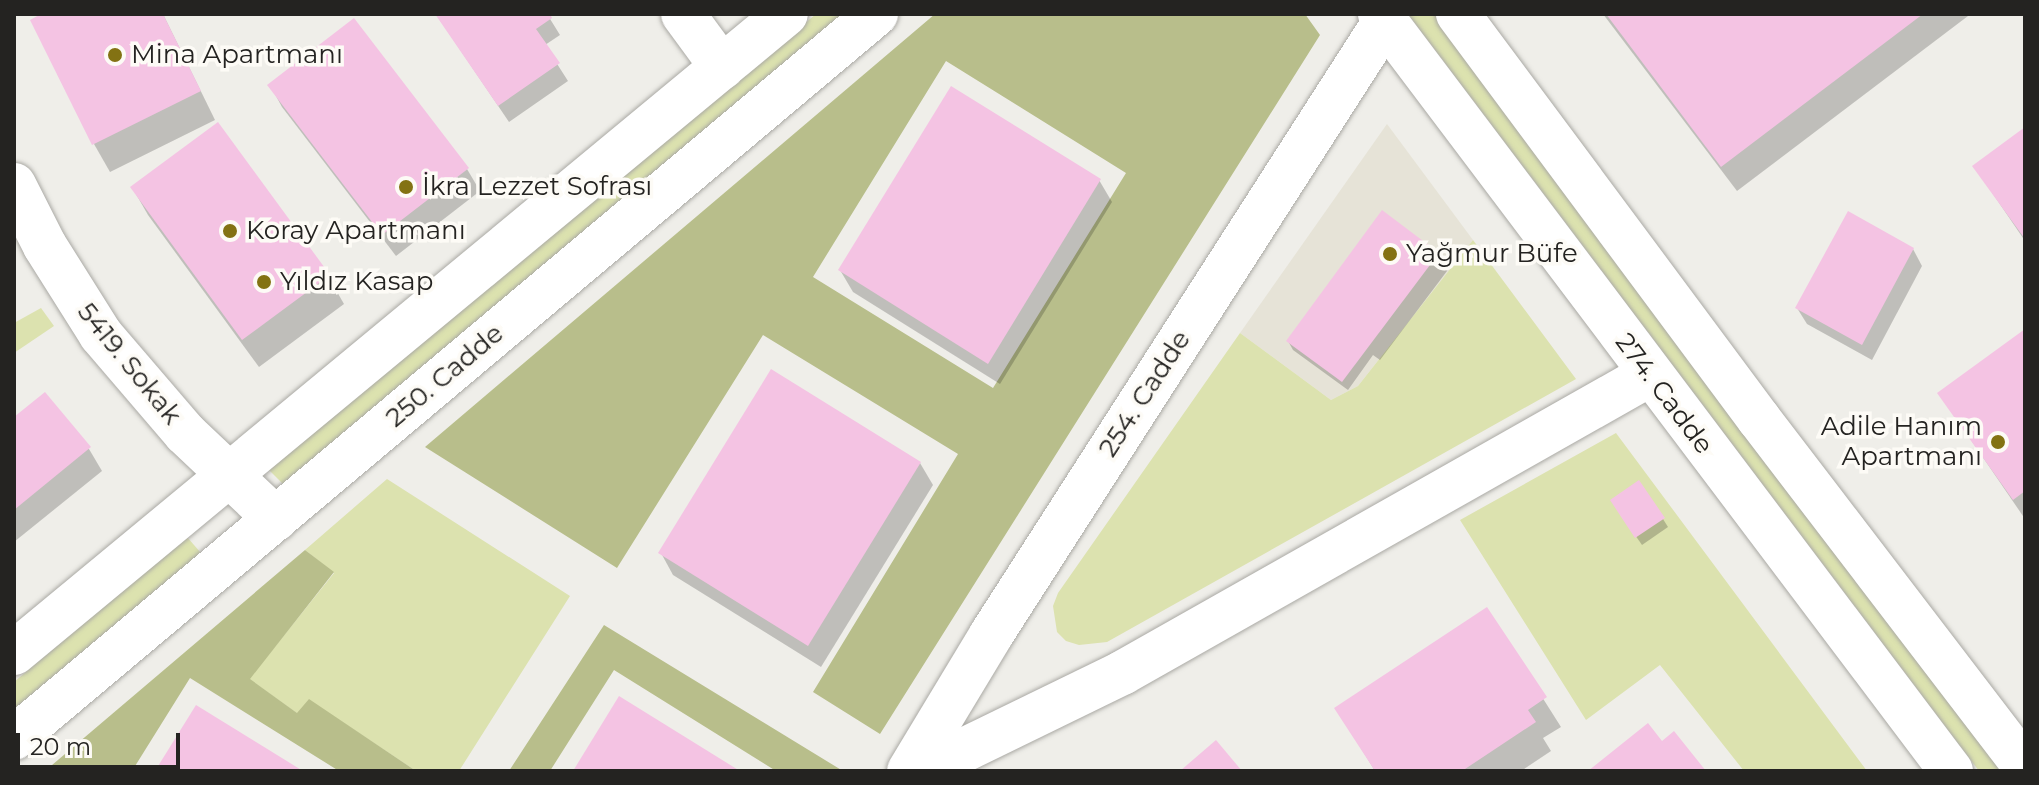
<!DOCTYPE html>
<html>
<head>
<meta charset="utf-8">
<style>
	body { margin:0 }
	#map { position:relative; width:2039px; height:785px; overflow:hidden; background:#efeee9; font-family:Montserrat,sans-serif }
	div>[style] { position:absolute }
	[style*='--x'] { left:calc(var(--x)*1px); top:calc(var(--y)*1px); width:calc(var(--w)*1px); rotate:calc(var(--a)*1deg) }
	.built>* { inset:0; background:#e6e3d7 }
	.green>* { inset:0; background:#dce2af }
	.forest>* { inset:0; background:#b8be8b }
	.shadow>* { inset:0; background:#0003 }
	.building>* { inset:0; background:#f4c3e3 }
	.roads { filter:drop-shadow(0 0 2px #aaa9a4) drop-shadow(0 0 2px #aaa9a4) }
	.minor>* { height:44px; margin:-22px; padding:0 22px; transform-origin:22px; border-radius:22px; background:#fff }
	.tertiary>* { height:44px; margin:-22px; padding:0 22px; transform-origin:22px; border-radius:22px; background:#fff }
	.dots>* { width:22px; height:22px; translate:-50% -50%; box-sizing:border-box; border:4px solid #fdfbf6; border-radius:50% }
	span { translate:-50% -50%; white-space:nowrap; text-align:center; line-height:1.15; -webkit-text-stroke:7px #fdfbf6; paint-order:stroke }
	.poi-label { font-size:26px; color:#242321 }
	.left { translate:0 -50%; text-align:left }
	.right { translate:-100% -50%; text-align:right }
	.street-label { font-size:26px; color:#242321 }
	.frame { position:absolute; inset:0; border:16px solid #242321; pointer-events:none }
	.scale { position:absolute; left:16px; top:733px; width:164px; height:36px; box-sizing:border-box; border:4px solid #242321; border-top:0; padding-left:10px; font-size:24px; line-height:28px; white-space:nowrap; color:#242321; -webkit-text-stroke:6px #fdfbf6; paint-order:stroke }
</style>
</head>
<body>
<div id="map">
	<div class="built">
		<div style="clip-path:polygon(1387px 124px,1473px 240px,1358px 386px,1331px 400px,1240px 333px)"></div>
	</div>
	<div class="green">
		<div style="clip-path:polygon(816px 14px,846px 14px,283px 484px,269px 470px)"></div>
		<div style="clip-path:polygon(1408px 14px,1434px 14px,2001px 771px,1979px 771px)"></div>
		<div style="clip-path:polygon(1473px 240px,1576px 379px,1107px 642px,1079px 645px,1066px 641px,1057px 632px,1053px 606px,1058px 593px,1240px 333px,1331px 400px,1358px 386px)"></div>
		<div style="clip-path:polygon(41px 308px,54px 326px,14px 353px,14px 323px)"></div>
		<div style="clip-path:polygon(1616px 433px,1867px 771px,1744px 771px,1660px 665px,1586px 720px,1460px 520px)"></div>
		<div style="clip-path:polygon(387px 479px,570px 596px,459px 771px,416px 771px,309px 700px,298px 714px,249px 679px,334px 573px,305px 550px)"></div>
		<div style="clip-path:polygon(187px 537px,201px 553px,14px 709px,14px 682px)"></div>
	</div>
	<div class="forest">
		<div style="clip-path:polygon(evenodd,935px 14px,1305px 14px,1320px 35px,880px 734px,813px 692px,958px 454px,763px 335px,617px 568px,425px 447px,935px 14px,946px 61px,1126px 173px,993px 388px,813px 277px,946px 61px)"></div>
		<div style="clip-path:polygon(305px 550px,334px 572px,250px 679px,297px 713px,309px 699px,416px 771px,339px 771px,190px 678px,132px 771px,45px 771px)"></div>
		<div style="clip-path:polygon(604px 625px,843px 771px,776px 771px,614px 670px,550px 771px,509px 771px)"></div>
	</div>
	<div class="shadow">
		<div style="clip-path:polygon(45px 14px,163px 14px,215px 120px,110px 172px,94px 144px)"></div>
		<div style="clip-path:polygon(436px 14px,547px 14px,560px 35px,545px 45px,568px 81px,509px 122px)"></div>
		<div style="clip-path:polygon(1603px 14px,1967px 14px,1968px 16px,1737px 191px)"></div>
		<div style="clip-path:polygon(270px 85px,467px 169px,480px 191px,396px 256px,282px 107px)"></div>
		<div style="clip-path:polygon(2025px 130px,2025px 241px,1974px 166px)"></div>
		<div style="clip-path:polygon(1099px 180px,1112px 202px,1000px 384px,853px 292px,840px 270px)"></div>
		<div style="clip-path:polygon(132px 187px,328px 276px,344px 304px,259px 367px,148px 215px)"></div>
		<div style="clip-path:polygon(1383px 213px,1438px 255px,1447px 271px,1380px 360px,1373px 355px,1348px 390px,1293px 350px,1288px 341px)"></div>
		<div style="clip-path:polygon(1913px 249px,1922px 266px,1872px 360px,1807px 324px,1797px 308px)"></div>
		<div style="clip-path:polygon(2025px 332px,2025px 519px,1939px 393px)"></div>
		<div style="clip-path:polygon(14px 420px,89px 449px,102px 471px,14px 542px)"></div>
		<div style="clip-path:polygon(920px 463px,933px 485px,821px 667px,673px 575px,661px 553px)"></div>
		<div style="clip-path:polygon(1617px 509px,1663px 519px,1668px 527px,1642px 545px)"></div>
		<div style="clip-path:polygon(1487px 610px,1561px 727px,1543px 738px,1551px 751px,1521px 771px,1375px 771px,1337px 709px)"></div>
	</div>
	<div class="building">
		<div style="clip-path:polygon(41px 14px,163px 14px,201px 91px,92px 145px,30px 20px)"></div>
		<div style="clip-path:polygon(435px 14px,550px 14px,552px 18px,536px 29px,560px 63px,498px 106px)"></div>
		<div style="clip-path:polygon(1606px 14px,1923px 14px,1721px 167px)"></div>
		<div style="clip-path:polygon(354px 18px,469px 168px,382px 235px,267px 85px)"></div>
		<div style="clip-path:polygon(951px 86px,1101px 179px,988px 364px,838px 270px)"></div>
		<div style="clip-path:polygon(218px 122px,330px 275px,242px 340px,130px 187px)"></div>
		<div style="clip-path:polygon(2025px 127px,2025px 239px,1972px 166px)"></div>
		<div style="clip-path:polygon(1382px 210px,1439px 253px,1342px 382px,1286px 341px)"></div>
		<div style="clip-path:polygon(1848px 211px,1914px 248px,1862px 345px,1795px 308px)"></div>
		<div style="clip-path:polygon(2025px 329px,2025px 491px,2013px 500px,1937px 393px)"></div>
		<div style="clip-path:polygon(771px 369px,921px 462px,808px 646px,658px 553px)"></div>
		<div style="clip-path:polygon(45px 392px,91px 447px,14px 510px,14px 417px)"></div>
		<div style="clip-path:polygon(1639px 480px,1665px 518px,1635px 538px,1610px 500px)"></div>
		<div style="clip-path:polygon(1487px 607px,1547px 697px,1528px 710px,1536px 722px,1462px 771px,1375px 771px,1334px 708px)"></div>
		<div style="clip-path:polygon(619px 696px,740px 771px,573px 771px)"></div>
		<div style="clip-path:polygon(196px 705px,303px 771px,155px 771px)"></div>
		<div style="clip-path:polygon(1648px 723px,1662px 741px,1674px 731px,1706px 771px,1588px 771px)"></div>
		<div style="clip-path:polygon(1216px 740px,1242px 771px,1180px 771px)"></div>
	</div>
	<div class="roads">
		<div class="minor">
			<div style="--x:683;--y:14;--w:66;--a:53.7"></div>
			<div style="--x:14;--y:185;--w:68;--a:63.1"></div>
			<div style="--x:45;--y:246;--w:105;--a:57.8"></div>
			<div style="--x:101;--y:335;--w:129;--a:49.4"></div>
			<div style="--x:185;--y:433;--w:125;--a:43.4"></div>
			<div style="--x:909;--y:771;--w:159;--a:-58.9"></div>
			<div style="--x:991;--y:635;--w:730;--a:-57.31"></div>
			<div style="--x:921;--y:771;--w:224;--a:-26"></div>
			<div style="--x:1122;--y:673;--w:605;--a:-29.49"></div>
		</div>
		<div class="tertiary">
			<div style="--x:1380;--y:14;--w:948;--a:52.97"></div>
			<div style="--x:1458;--y:14;--w:505;--a:53.38"></div>
			<div style="--x:1759;--y:419;--w:438;--a:52.6"></div>
			<div style="--x:14;--y:653;--w:1002;--a:-39.62"></div>
			<div style="--x:14;--y:738;--w:1126;--a:-40.03"></div>
		</div>
	</div>
	<div class="dots">
		<div style="left:115px;top:55px;background:#837213"></div>
		<div style="left:406px;top:187px;background:#837213"></div>
		<div style="left:230px;top:231px;background:#837213"></div>
		<div style="left:1390px;top:254px;background:#837213"></div>
		<div style="left:264px;top:282px;background:#837213"></div>
		<div style="left:1998px;top:442px;background:#837213"></div>
	</div>
	<div class="poi-label">
		<span class="left" style="left:131px;top:55px">Mina Apartmanı</span>
		<span class="left" style="left:422px;top:187px">İkra Lezzet Sofrası</span>
		<span class="left" style="left:246px;top:231px">Koray Apartmanı</span>
		<span class="left" style="left:1406px;top:254px">Yağmur Büfe</span>
		<span class="left" style="left:280px;top:282px">Yıldız Kasap</span>
		<span class="right" style="left:1982px;top:442px">Adile Hanım<br>Apartmanı</span>
	</div>
	<div class="street-label">
		<span style="left:129px;top:364px;rotate:51deg">5419. Sokak</span>
		<span style="left:445px;top:376px;rotate:-40deg">250. Cadde</span>
		<span style="left:1145px;top:394px;rotate:-57deg">254. Cadde</span>
		<span style="left:1664px;top:394px;rotate:53deg">274. Cadde</span>
	</div>
	<div class="frame"></div>
	<div class="scale">20 m</div>
</div>
</body>
</html>
